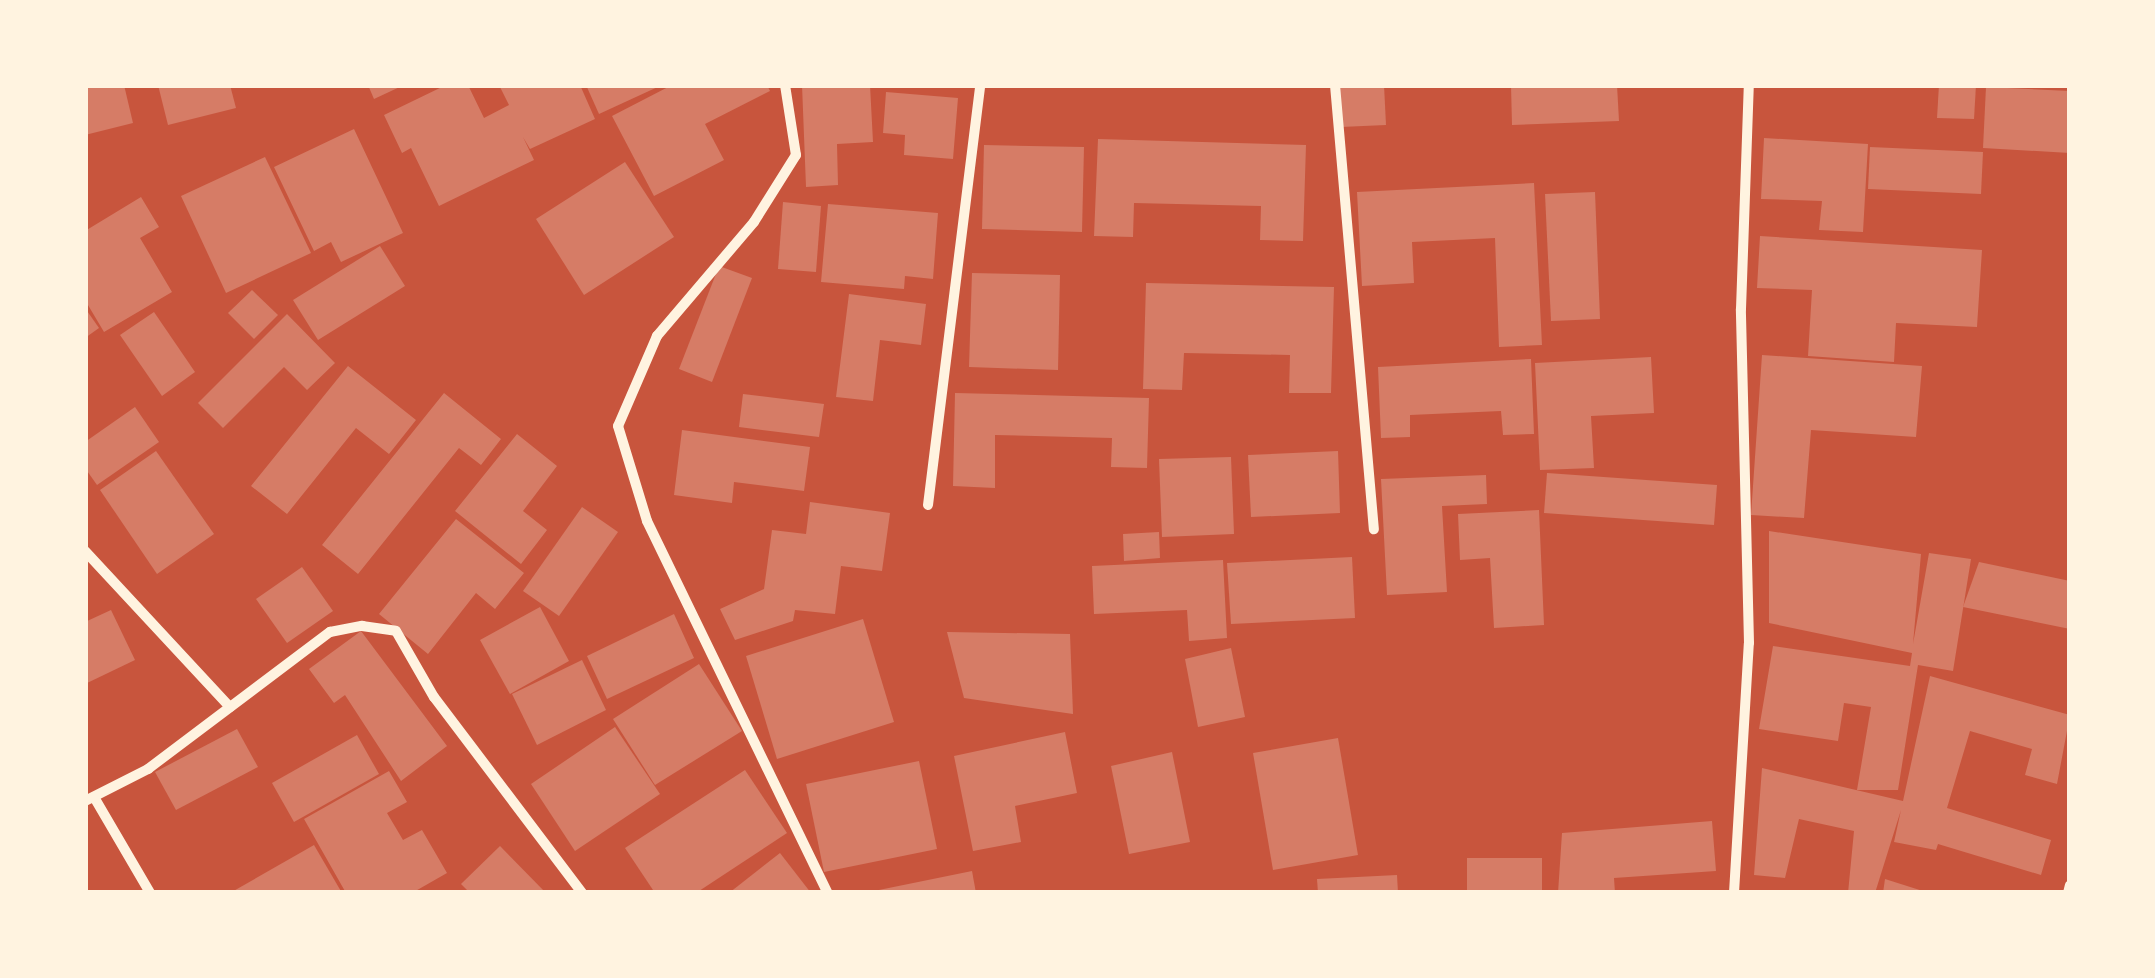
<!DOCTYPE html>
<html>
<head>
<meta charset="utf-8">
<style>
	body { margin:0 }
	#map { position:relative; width:2155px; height:978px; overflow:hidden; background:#c8553d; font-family:Quicksand,sans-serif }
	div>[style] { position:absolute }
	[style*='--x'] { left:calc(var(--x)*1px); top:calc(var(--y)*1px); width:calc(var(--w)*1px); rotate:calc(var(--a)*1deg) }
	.building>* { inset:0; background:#d67c66 }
	.minor>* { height:10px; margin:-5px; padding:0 5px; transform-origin:5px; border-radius:5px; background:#fff3e0 }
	span { translate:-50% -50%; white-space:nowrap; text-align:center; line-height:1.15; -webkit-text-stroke:9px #fff3e0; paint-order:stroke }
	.frame { position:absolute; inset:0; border:88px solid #fff3e0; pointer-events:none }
</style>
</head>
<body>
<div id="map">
	<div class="building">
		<div style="clip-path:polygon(85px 85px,124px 85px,133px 123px,85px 135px)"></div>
		<div style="clip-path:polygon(158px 85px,230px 85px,236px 108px,168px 125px)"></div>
		<div style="clip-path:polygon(368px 85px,404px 85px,374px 99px)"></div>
		<div style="clip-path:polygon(446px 85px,468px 85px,484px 118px,509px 105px,499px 85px,580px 85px,595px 119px,530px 149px,523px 137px,534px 160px,439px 206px,411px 148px,402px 153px,384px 115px)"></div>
		<div style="clip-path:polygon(586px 85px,662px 85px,599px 114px)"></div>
		<div style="clip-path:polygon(672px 85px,767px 85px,770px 91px,705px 124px,724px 160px,654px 196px,612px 116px)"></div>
		<div style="clip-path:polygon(802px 85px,870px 85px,873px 142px,837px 144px,838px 185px,806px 187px)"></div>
		<div style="clip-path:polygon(1339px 85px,1384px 85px,1386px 125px,1341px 127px)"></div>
		<div style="clip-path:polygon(1511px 85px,1617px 85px,1619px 121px,1512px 125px)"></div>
		<div style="clip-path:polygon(1939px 85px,1976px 85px,1974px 119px,1937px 118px)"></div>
		<div style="clip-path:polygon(1986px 87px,2070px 91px,2070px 153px,1983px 148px)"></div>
		<div style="clip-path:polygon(886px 92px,958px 98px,953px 159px,904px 155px,905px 135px,883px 133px)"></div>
		<div style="clip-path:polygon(354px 129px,403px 233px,341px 262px,331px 242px,314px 251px,274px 167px)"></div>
		<div style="clip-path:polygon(1764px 138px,1868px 144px,1863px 232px,1819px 230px,1822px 201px,1761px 199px)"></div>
		<div style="clip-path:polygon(1098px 139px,1306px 145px,1303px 241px,1260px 240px,1261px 206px,1134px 203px,1133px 237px,1094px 236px)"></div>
		<div style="clip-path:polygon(984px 145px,1084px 147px,1082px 232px,982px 229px)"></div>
		<div style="clip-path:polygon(1870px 147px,1983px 152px,1981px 194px,1868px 189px)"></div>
		<div style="clip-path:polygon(265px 157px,311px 253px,226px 293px,181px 196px)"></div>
		<div style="clip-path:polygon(625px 162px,674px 237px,584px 295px,536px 219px)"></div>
		<div style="clip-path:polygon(1534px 183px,1542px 345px,1499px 347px,1495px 238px,1412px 242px,1414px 283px,1362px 286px,1357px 192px)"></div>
		<div style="clip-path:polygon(1595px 192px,1600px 319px,1551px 321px,1545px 194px)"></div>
		<div style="clip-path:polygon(141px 197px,159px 227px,140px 238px,172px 292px,104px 332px,85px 300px,85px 231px)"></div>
		<div style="clip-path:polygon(783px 202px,821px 206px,816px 272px,778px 269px)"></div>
		<div style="clip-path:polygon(828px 204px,938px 213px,933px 279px,905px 276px,904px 289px,821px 282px)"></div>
		<div style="clip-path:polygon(1760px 236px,1982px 250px,1977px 327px,1896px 323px,1894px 362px,1808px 356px,1812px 290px,1757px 288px)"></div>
		<div style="clip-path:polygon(380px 246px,405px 286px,318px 340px,293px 300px)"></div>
		<div style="clip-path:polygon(719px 266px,752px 278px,712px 382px,679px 369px)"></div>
		<div style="clip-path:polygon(972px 273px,1060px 275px,1058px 370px,969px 367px)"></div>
		<div style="clip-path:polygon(1146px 283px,1334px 287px,1331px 393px,1289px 393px,1290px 355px,1184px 353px,1182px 390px,1143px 389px)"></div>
		<div style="clip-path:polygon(252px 290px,278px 315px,254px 339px,228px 313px)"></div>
		<div style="clip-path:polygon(849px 294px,926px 304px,921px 345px,880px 340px,873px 401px,836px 397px)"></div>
		<div style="clip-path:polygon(85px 308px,99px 328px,85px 338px)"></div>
		<div style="clip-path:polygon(154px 312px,195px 372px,162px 396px,120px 335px)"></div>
		<div style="clip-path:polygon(287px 314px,335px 363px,307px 390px,284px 367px,223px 428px,198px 403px)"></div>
		<div style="clip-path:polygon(1762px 355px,1922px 366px,1916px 437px,1811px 430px,1804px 518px,1751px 515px)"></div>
		<div style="clip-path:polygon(1651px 357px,1654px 413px,1591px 416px,1594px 468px,1540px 470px,1535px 363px)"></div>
		<div style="clip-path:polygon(1531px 359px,1534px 434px,1503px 435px,1501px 411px,1410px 415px,1410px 437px,1381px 438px,1378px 367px)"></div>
		<div style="clip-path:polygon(348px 366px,416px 420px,389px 454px,356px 428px,287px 514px,251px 486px)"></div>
		<div style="clip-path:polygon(444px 393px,501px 439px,481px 465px,459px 448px,358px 574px,322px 545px)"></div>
		<div style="clip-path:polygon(955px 393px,1149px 398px,1147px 468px,1111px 467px,1112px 438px,995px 435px,995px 488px,953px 486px)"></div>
		<div style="clip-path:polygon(743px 394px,824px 404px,819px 437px,739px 427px)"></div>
		<div style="clip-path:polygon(135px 407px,159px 442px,97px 485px,85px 468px,85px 442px)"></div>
		<div style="clip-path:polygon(682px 430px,810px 447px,804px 491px,734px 482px,732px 503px,674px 495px)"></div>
		<div style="clip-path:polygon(517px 434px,557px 466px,523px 511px,547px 530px,521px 564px,455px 511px)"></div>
		<div style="clip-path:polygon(156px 451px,214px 534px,157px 574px,100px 490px)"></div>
		<div style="clip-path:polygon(1338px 451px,1340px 513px,1251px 517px,1248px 455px)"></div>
		<div style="clip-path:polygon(1231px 457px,1234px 534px,1162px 537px,1159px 459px)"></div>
		<div style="clip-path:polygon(1547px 473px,1717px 485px,1714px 525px,1544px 513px)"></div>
		<div style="clip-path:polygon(1486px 475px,1487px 504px,1442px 506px,1447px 592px,1387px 595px,1381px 479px)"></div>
		<div style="clip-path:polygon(810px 502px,890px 513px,882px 571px,841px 566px,835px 614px,795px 610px,793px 621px,735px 640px,720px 609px,764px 589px,772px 530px,806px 534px)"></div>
		<div style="clip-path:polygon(582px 507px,618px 532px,559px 616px,523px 591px)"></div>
		<div style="clip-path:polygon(1539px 510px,1544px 625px,1494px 628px,1490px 558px,1460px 560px,1458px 514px)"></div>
		<div style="clip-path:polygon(456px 519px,524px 573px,495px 609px,476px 593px,428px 654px,379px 614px)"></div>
		<div style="clip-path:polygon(1769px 531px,1921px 554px,1913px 644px,1929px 553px,1971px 559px,1953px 671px,1918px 665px,1898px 790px,1857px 790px,1871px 707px,1844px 703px,1838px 741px,1759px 729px,1773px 646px,1910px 666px,1912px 653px,1769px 623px)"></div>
		<div style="clip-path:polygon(1159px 532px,1160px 558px,1124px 561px,1123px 534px)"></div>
		<div style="clip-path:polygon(1352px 557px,1355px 618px,1231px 624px,1227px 563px)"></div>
		<div style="clip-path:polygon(1223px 560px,1227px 638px,1189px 641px,1187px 610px,1094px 614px,1092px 566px)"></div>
		<div style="clip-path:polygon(1979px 562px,2070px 581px,2070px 629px,1963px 607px)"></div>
		<div style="clip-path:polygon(302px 567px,333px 611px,287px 643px,256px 599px)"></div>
		<div style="clip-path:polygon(540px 607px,569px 661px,510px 694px,480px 640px)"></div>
		<div style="clip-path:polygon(111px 610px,135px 660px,85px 684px,85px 622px)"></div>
		<div style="clip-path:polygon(674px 614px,694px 658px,607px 699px,587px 656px)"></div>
		<div style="clip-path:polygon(863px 619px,894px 722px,777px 759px,746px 656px)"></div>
		<div style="clip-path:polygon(361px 631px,447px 746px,401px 781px,345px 695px,334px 703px,309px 669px)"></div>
		<div style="clip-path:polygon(947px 632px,1070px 634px,1073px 714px,964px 698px)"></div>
		<div style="clip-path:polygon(1231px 648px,1245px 717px,1198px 727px,1185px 659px)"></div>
		<div style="clip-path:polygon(582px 660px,606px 710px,537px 745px,512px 694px)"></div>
		<div style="clip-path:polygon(699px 664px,742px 731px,655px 785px,613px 719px)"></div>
		<div style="clip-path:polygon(1930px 676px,2070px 715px,2057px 784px,2025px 775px,2032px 749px,1970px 731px,1947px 808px,2051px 840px,2041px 875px,1938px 844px,1936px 850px,1894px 842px,1901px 810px,1875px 893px,1848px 893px,1854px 831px,1799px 819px,1785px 878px,1754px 875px,1762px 768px,1903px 801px)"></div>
		<div style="clip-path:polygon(615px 727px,660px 794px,575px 851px,531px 784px)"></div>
		<div style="clip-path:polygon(237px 729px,258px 767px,176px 810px,155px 772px)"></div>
		<div style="clip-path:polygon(1065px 732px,1077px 793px,1015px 806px,1021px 842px,973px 851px,954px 756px)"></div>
		<div style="clip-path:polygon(357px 735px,379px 774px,294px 822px,272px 783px)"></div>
		<div style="clip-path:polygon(1338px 738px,1358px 855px,1273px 870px,1253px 753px)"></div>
		<div style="clip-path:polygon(1172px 752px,1190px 842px,1129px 854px,1111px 766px)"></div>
		<div style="clip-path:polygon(919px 761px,937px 849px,824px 872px,806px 784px)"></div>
		<div style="clip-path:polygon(745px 770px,787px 833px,696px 893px,655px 893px,625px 848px)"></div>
		<div style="clip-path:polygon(389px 771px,407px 802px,387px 813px,403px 840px,422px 830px,447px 873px,412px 893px,346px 893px,304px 819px)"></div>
		<div style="clip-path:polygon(1712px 821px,1716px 871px,1614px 878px,1615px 893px,1558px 893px,1562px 833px)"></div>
		<div style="clip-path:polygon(314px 845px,342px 893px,230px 893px)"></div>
		<div style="clip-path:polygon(500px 846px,546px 893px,470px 893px,461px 884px)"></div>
		<div style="clip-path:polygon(780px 853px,811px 893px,729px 893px)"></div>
		<div style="clip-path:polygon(1467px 858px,1542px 858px,1542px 893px,1467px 893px)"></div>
		<div style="clip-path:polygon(972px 871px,976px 893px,874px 893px,874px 891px)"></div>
		<div style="clip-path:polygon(1397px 875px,1398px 893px,1318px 893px,1317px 879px)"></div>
		<div style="clip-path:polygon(1885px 879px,1926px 892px,1926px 893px,1883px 893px)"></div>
	</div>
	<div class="minor">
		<div style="--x:785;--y:85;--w:71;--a:81.1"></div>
		<div style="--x:796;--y:155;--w:79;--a:122.1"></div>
		<div style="--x:754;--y:222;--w:150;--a:130.4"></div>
		<div style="--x:657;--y:336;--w:98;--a:113.4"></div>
		<div style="--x:618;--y:426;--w:99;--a:73"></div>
		<div style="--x:647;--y:521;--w:414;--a:64.1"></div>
		<div style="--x:1335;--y:85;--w:446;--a:85"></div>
		<div style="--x:928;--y:505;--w:423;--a:-82.9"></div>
		<div style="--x:85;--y:551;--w:213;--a:47.1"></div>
		<div style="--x:94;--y:797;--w:111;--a:59.7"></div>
		<div style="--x:85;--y:801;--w:71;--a:-26.9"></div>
		<div style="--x:148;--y:769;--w:228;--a:-37"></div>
		<div style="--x:330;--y:632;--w:33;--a:-11"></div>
		<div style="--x:362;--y:626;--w:34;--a:8"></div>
		<div style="--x:396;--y:631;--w:76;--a:60.1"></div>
		<div style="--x:434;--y:697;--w:246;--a:52.9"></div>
		<div style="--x:1734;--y:893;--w:250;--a:-86.6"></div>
		<div style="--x:1749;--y:643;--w:334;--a:-91.4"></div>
		<div style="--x:1741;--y:309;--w:224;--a:-88"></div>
		<div style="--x:2068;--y:893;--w:8;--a:-76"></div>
	</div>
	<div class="frame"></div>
</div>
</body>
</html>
